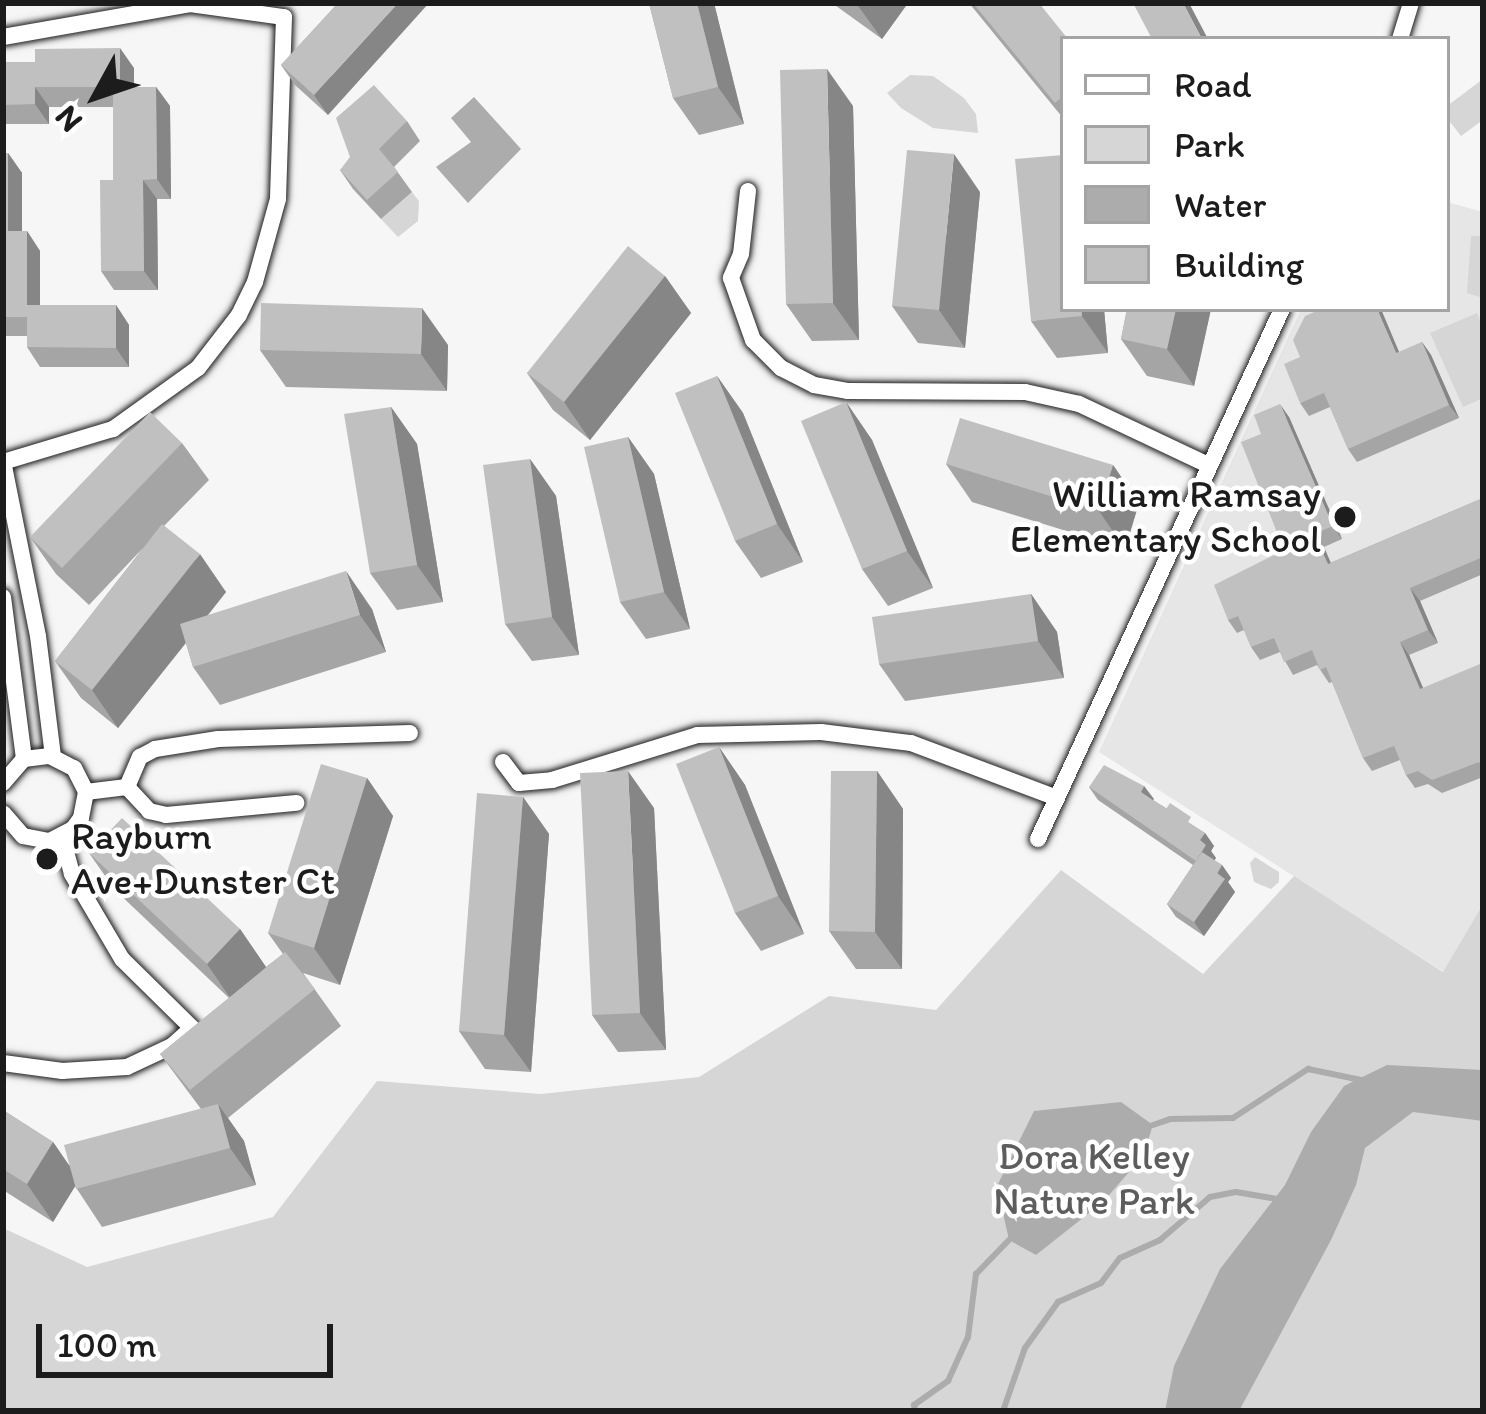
<!DOCTYPE html>
<html>
<head>
<meta charset="utf-8">
<style>
	body { margin:0 }
	#map { position:relative; width:1486px; height:1414px; overflow:hidden; background:#f6f6f6; font-family:Itim,sans-serif }
	div>[style] { position:absolute }
	[style*='--x'] { left:calc(var(--x)*1px); top:calc(var(--y)*1px); width:calc(var(--w)*1px); rotate:calc(var(--a)*1deg) }
	.built>* { inset:0; background:#e6e6e6 }
	.green>* { inset:0; background:#d6d6d6 }
	.water>* { inset:0; background:#acacac }
	.stream>* { height:6px; margin:-3px; padding:0 3px; transform-origin:3px; border-radius:3px; background:#acacac }
	.roads { filter:drop-shadow(0 0 3px #1c1c1c) drop-shadow(0 0 3px #1c1c1c) }
	.minor>* { height:16px; margin:-8px; padding:0 8px; transform-origin:8px; border-radius:8px; background:#fff }
	.wall>* { inset:0; background:#a5a5a5 }
	.shaded-wall>* { inset:0; background:#868686 }
	.building>* { inset:0; background:#c0c0c0 }
	.dots>* { width:33px; height:33px; translate:-50% -50%; box-sizing:border-box; border:6px solid #fff; border-radius:50% }
	span { translate:-50% -50%; white-space:nowrap; text-align:center; line-height:1.15; -webkit-text-stroke:9px #fff; paint-order:stroke }
	.poi-label { font-size:39px; color:#1c1c1c }
	.right { translate:-100% -50%; text-align:right }
	.left { translate:0 -50%; text-align:left }
	.park-label { font-size:39px; color:#5d5d5d }
	.frame { position:absolute; inset:0; border:6px solid #1c1c1c; pointer-events:none }
	.legend { position:absolute; left:1060px; top:36px; width:390px; height:276px; box-sizing:border-box; background:#fff; border:3px solid #a4a4a4; margin:0; padding:15px 21px; list-style:none; font-size:36px; color:#1c1c1c }
	.legend li { display:flex; align-items:center; gap:24px; height:60px }
	.legend b { width:60px; border:3px solid #a4a4a4 }
	.north { position:absolute; left:36px; top:36px; width:120px; height:120px; -webkit-text-stroke:9px #fff; paint-order:stroke; rotate:230deg; font-size:33px; font-weight:700; line-height:48px; text-align:center; color:#1c1c1c }
	.north::after { content:''; display:block; margin:auto; width:42px; height:54px; background:#1c1c1c; clip-path:polygon(50% 0,100% 100%,50% 72%,0 100%) }
	.scale { position:absolute; left:36px; top:1324px; width:297px; height:54px; box-sizing:border-box; border:6px solid #1c1c1c; border-top:0; padding-left:15px; font-size:36px; line-height:42px; white-space:nowrap; color:#1c1c1c; -webkit-text-stroke:9px #fff; paint-order:stroke }
</style>
</head>
<body>
<div id="map">
	<div class="built">
		<div style="clip-path:polygon(1447px 202px,1483px 212px,1483px 904px,1444px 972px,1099px 752px,1301px 309px,1447px 309px)"></div>
	</div>
	<div class="green">
		<div style="clip-path:polygon(910px 75px,933px 76px,964px 98px,976px 114px,978px 133px,933px 128px,901px 108px,887px 93px)"></div>
		<div style="clip-path:polygon(1483px 79px,1483px 120px,1461px 136px,1447px 118px,1447px 106px)"></div>
		<div style="clip-path:polygon(412px 192px,419px 201px,418px 221px,398px 237px,381px 219px)"></div>
		<div style="clip-path:polygon(1471px 236px,1483px 236px,1483px 298px,1467px 293px)"></div>
		<div style="clip-path:polygon(1477px 313px,1483px 327px,1483px 398px,1463px 407px,1430px 333px)"></div>
		<div style="clip-path:polygon(1255px 857px,1279px 872px,1279px 882px,1271px 889px,1254px 882px,1250px 863px)"></div>
		<div style="clip-path:polygon(1061px 870px,1203px 974px,1294px 876px,1443px 972px,1483px 904px,1483px 1411px,3px 1411px,3px 1228px,87px 1267px,273px 1217px,377px 1081px,541px 1094px,699px 1077px,829px 996px,936px 1010px)"></div>
	</div>
	<div class="water">
		<div style="clip-path:polygon(474px 97px,521px 149px,468px 203px,436px 167px,471px 142px,451px 118px)"></div>
		<div style="clip-path:polygon(1387px 1065px,1483px 1070px,1483px 1121px,1413px 1112px,1365px 1148px,1356px 1185px,1331px 1240px,1239px 1411px,1165px 1411px,1174px 1366px,1220px 1269px,1285px 1185px,1311px 1132px,1344px 1086px)"></div>
		<div style="clip-path:polygon(1121px 1102px,1153px 1125px,1143px 1156px,1103px 1202px,1036px 1255px,1009px 1240px,997px 1186px,1034px 1111px)"></div>
	</div>
	<div class="stream">
		<div style="--x:1153;--y:1125;--w:18;--a:-19"></div>
		<div style="--x:1170;--y:1119;--w:63;--a:-0.9"></div>
		<div style="--x:1233;--y:1118;--w:90;--a:-33.2"></div>
		<div style="--x:1308;--y:1069;--w:59;--a:11.7"></div>
		<div style="--x:915;--y:1411;--w:6;--a:-99"></div>
		<div style="--x:914;--y:1405;--w:42;--a:-35.2"></div>
		<div style="--x:948;--y:1381;--w:48;--a:-65.6"></div>
		<div style="--x:968;--y:1337;--w:64;--a:-82.8"></div>
		<div style="--x:976;--y:1274;--w:47;--a:-45.9"></div>
		<div style="--x:1003;--y:1411;--w:67;--a:-70.8"></div>
		<div style="--x:1025;--y:1348;--w:57;--a:-54.3"></div>
		<div style="--x:1058;--y:1302;--w:47;--a:-23.8"></div>
		<div style="--x:1101;--y:1283;--w:31;--a:-53"></div>
		<div style="--x:1120;--y:1258;--w:44;--a:-24.2"></div>
		<div style="--x:1160;--y:1240;--w:66;--a:-40.7"></div>
		<div style="--x:1210;--y:1197;--w:26;--a:-11"></div>
		<div style="--x:1236;--y:1192;--w:42;--a:9.7"></div>
	</div>
	<div class="roads">
		<div class="minor">
			<div style="--x:3;--y:37;--w:190;--a:-10"></div>
			<div style="--x:190;--y:4;--w:95;--a:7.9"></div>
			<div style="--x:284;--y:17;--w:182;--a:91.9"></div>
			<div style="--x:278;--y:199;--w:86;--a:105.5"></div>
			<div style="--x:255;--y:282;--w:37;--a:116"></div>
			<div style="--x:239;--y:315;--w:67;--a:127.7"></div>
			<div style="--x:198;--y:368;--w:105;--a:144.3"></div>
			<div style="--x:113;--y:429;--w:115;--a:163.3"></div>
			<div style="--x:1400;--y:39;--w:38;--a:-73"></div>
			<div style="--x:748;--y:191;--w:63;--a:96.3"></div>
			<div style="--x:741;--y:254;--w:26;--a:113"></div>
			<div style="--x:731;--y:278;--w:66;--a:70.5"></div>
			<div style="--x:753;--y:340;--w:40;--a:45"></div>
			<div style="--x:781;--y:368;--w:37;--a:27"></div>
			<div style="--x:814;--y:385;--w:35;--a:10"></div>
			<div style="--x:848;--y:391;--w:177;--a:0.3"></div>
			<div style="--x:1025;--y:392;--w:55;--a:12.5"></div>
			<div style="--x:1079;--y:404;--w:143;--a:25.3"></div>
			<div style="--x:3;--y:461;--w:178;--a:78.7"></div>
			<div style="--x:38;--y:636;--w:122;--a:82.9"></div>
			<div style="--x:3;--y:597;--w:163;--a:82.6"></div>
			<div style="--x:503;--y:762;--w:26;--a:53"></div>
			<div style="--x:519;--y:783;--w:33;--a:-5"></div>
			<div style="--x:552;--y:780;--w:152;--a:-17.2"></div>
			<div style="--x:697;--y:735;--w:124;--a:-1.4"></div>
			<div style="--x:821;--y:732;--w:91;--a:7"></div>
			<div style="--x:911;--y:743;--w:156;--a:20.6"></div>
			<div style="--x:3;--y:783;--w:32;--a:-49"></div>
			<div style="--x:24;--y:759;--w:26;--a:-7"></div>
			<div style="--x:50;--y:756;--w:27;--a:27"></div>
			<div style="--x:74;--y:768;--w:27;--a:63"></div>
			<div style="--x:86;--y:792;--w:26;--a:101"></div>
			<div style="--x:81;--y:818;--w:14;--a:126"></div>
			<div style="--x:73;--y:829;--w:27;--a:153"></div>
			<div style="--x:49;--y:841;--w:26;--a:-169"></div>
			<div style="--x:23;--y:836;--w:30;--a:-131"></div>
			<div style="--x:127;--y:787;--w:33;--a:-67"></div>
			<div style="--x:140;--y:757;--w:17;--a:-28"></div>
			<div style="--x:155;--y:749;--w:64;--a:-9"></div>
			<div style="--x:218;--y:739;--w:192;--a:-1.8"></div>
			<div style="--x:86;--y:792;--w:41;--a:-7"></div>
			<div style="--x:127;--y:787;--w:33;--a:47"></div>
			<div style="--x:149;--y:811;--w:17;--a:13"></div>
			<div style="--x:166;--y:815;--w:131;--a:-5.3"></div>
			<div style="--x:1038;--y:839;--w:583;--a:-65.28"></div>
			<div style="--x:3;--y:1063;--w:60;--a:7.7"></div>
			<div style="--x:62;--y:1071;--w:65;--a:-3.5"></div>
			<div style="--x:127;--y:1067;--w:50;--a:-25"></div>
			<div style="--x:172;--y:1046;--w:27;--a:-42"></div>
			<div style="--x:192;--y:1028;--w:98;--a:-135.4"></div>
			<div style="--x:122;--y:959;--w:99;--a:-120.5"></div>
			<div style="--x:72;--y:874;--w:38;--a:-105"></div>
		</div>
	</div>
	<div class="wall">
		<div style="clip-path:polygon(338px 3px,328px 115px,295px 85px,281px 65px)"></div>
		<div style="clip-path:polygon(649px 3px,714px 3px,744px 124px,699px 135px,673px 98px)"></div>
		<div style="clip-path:polygon(832px 3px,908px 3px,882px 39px)"></div>
		<div style="clip-path:polygon(969px 3px,1039px 3px,1063px 39px,1063px 118px)"></div>
		<div style="clip-path:polygon(3px 62px,134px 68px,134px 87px,156px 87px,170px 106px,171px 199px,157px 199px,158px 290px,114px 290px,101px 271px,113px 180px,113px 107px,49px 107px,49px 124px,3px 124px)"></div>
		<div style="clip-path:polygon(853px 106px,859px 340px,812px 341px,786px 304px)"></div>
		<div style="clip-path:polygon(407px 121px,420px 141px,394px 167px,412px 192px,381px 219px,353px 189px,340px 170px)"></div>
		<div style="clip-path:polygon(3px 153px,8px 153px,22px 173px,22px 231px,27px 231px,40px 251px,40px 305px,116px 305px,129px 325px,129px 367px,40px 367px,27px 347px,27px 336px,3px 336px)"></div>
		<div style="clip-path:polygon(980px 192px,965px 348px,918px 343px,892px 306px)"></div>
		<div style="clip-path:polygon(665px 276px,691px 313px,590px 440px,553px 410px,527px 373px)"></div>
		<div style="clip-path:polygon(1104px 309px,1108px 353px,1057px 358px,1031px 321px)"></div>
		<div style="clip-path:polygon(1127px 309px,1211px 309px,1194px 386px,1147px 376px,1121px 339px)"></div>
		<div style="clip-path:polygon(1422px 342px,1431px 355px,1459px 418px,1357px 462px,1348px 449px,1330px 407px,1309px 416px,1300px 403px)"></div>
		<div style="clip-path:polygon(448px 345px,447px 391px,286px 387px,260px 350px)"></div>
		<div style="clip-path:polygon(717px 376px,743px 413px,803px 562px,761px 578px,735px 541px)"></div>
		<div style="clip-path:polygon(846px 402px,872px 440px,933px 588px,888px 606px,862px 569px)"></div>
		<div style="clip-path:polygon(391px 407px,417px 444px,443px 602px,397px 610px,370px 573px)"></div>
		<div style="clip-path:polygon(1289px 417px,1342px 539px,1324px 547px,1330px 563px,1483px 498px,1483px 574px,1420px 601px,1438px 643px,1409px 655px,1423px 688px,1483px 668px,1483px 777px,1442px 793px,1428px 784px,1415px 788px,1406px 775px,1400px 760px,1372px 771px,1363px 758px,1332px 682px,1329px 683px,1317px 665px,1293px 675px,1280px 652px,1260px 660px,1251px 647px,1244px 630px,1237px 633px,1228px 620px,1284px 550px,1261px 434px)"></div>
		<div style="clip-path:polygon(628px 437px,654px 474px,690px 629px,646px 639px,620px 602px)"></div>
		<div style="clip-path:polygon(182px 443px,209px 480px,164px 526px,226px 592px,208px 615px,372px 609px,386px 652px,220px 705px,193px 667px,186px 643px,118px 728px,81px 698px,55px 661px,143px 548px,89px 605px,56px 574px,30px 537px)"></div>
		<div style="clip-path:polygon(530px 459px,556px 496px,579px 655px,532px 661px,505px 624px)"></div>
		<div style="clip-path:polygon(946px 464px,1113px 465px,1139px 503px,1125px 549px,972px 502px)"></div>
		<div style="clip-path:polygon(1031px 594px,1057px 632px,1064px 678px,905px 701px,879px 664px)"></div>
		<div style="clip-path:polygon(719px 747px,745px 785px,804px 934px,761px 951px,735px 913px)"></div>
		<div style="clip-path:polygon(877px 771px,903px 809px,902px 969px,856px 969px,829px 931px)"></div>
		<div style="clip-path:polygon(367px 778px,393px 816px,340px 985px,303px 973px,341px 1026px,228px 1118px,244px 1141px,256px 1185px,102px 1227px,75px 1186px,53px 1222px,3px 1190px,3px 1110px,53px 1142px,69px 1165px,201px 1109px,160px 1054px,229px 998px,115px 890px,89px 853px,240px 929px,266px 967px,283px 954px,268px 933px)"></div>
		<div style="clip-path:polygon(1144px 786px,1153px 800px,1205px 833px,1214px 846px,1211px 851px,1216px 858px,1214px 860px,1222px 865px,1231px 878px,1228px 882px,1235px 892px,1204px 936px,1176px 917px,1167px 904px,1193px 865px,1098px 800px,1089px 787px)"></div>
		<div style="clip-path:polygon(523px 797px,549px 834px,531px 1072px,485px 1069px,459px 1031px)"></div>
		<div style="clip-path:polygon(654px 808px,666px 1050px,618px 1052px,592px 1015px)"></div>
	</div>
	<div class="shaded-wall">
		<div style="clip-path:polygon(398px 3px,429px 3px,328px 115px,314px 95px)"></div>
		<div style="clip-path:polygon(697px 3px,714px 3px,744px 124px,718px 87px)"></div>
		<div style="clip-path:polygon(856px 3px,908px 3px,882px 39px)"></div>
		<div style="clip-path:polygon(1183px 3px,1189px 3px,1208px 39px,1202px 39px)"></div>
		<div style="clip-path:polygon(120px 48px,134px 68px,134px 106px,120px 87px)"></div>
		<div style="clip-path:polygon(827px 69px,853px 106px,859px 340px,833px 303px)"></div>
		<div style="clip-path:polygon(35px 87px,49px 107px,49px 124px,35px 104px)"></div>
		<div style="clip-path:polygon(156px 87px,170px 106px,171px 199px,157px 179px)"></div>
		<div style="clip-path:polygon(8px 153px,22px 173px,22px 250px,8px 231px)"></div>
		<div style="clip-path:polygon(954px 154px,980px 192px,965px 348px,939px 310px)"></div>
		<div style="clip-path:polygon(143px 180px,157px 199px,158px 290px,144px 271px)"></div>
		<div style="clip-path:polygon(27px 231px,40px 251px,40px 336px,27px 317px)"></div>
		<div style="clip-path:polygon(665px 276px,691px 313px,590px 440px,564px 402px)"></div>
		<div style="clip-path:polygon(116px 305px,129px 325px,129px 367px,116px 348px)"></div>
		<div style="clip-path:polygon(422px 308px,448px 345px,447px 391px,421px 354px)"></div>
		<div style="clip-path:polygon(1081px 309px,1104px 309px,1108px 353px,1082px 316px)"></div>
		<div style="clip-path:polygon(1176px 309px,1211px 309px,1194px 386px,1167px 349px)"></div>
		<div style="clip-path:polygon(1377px 309px,1381px 309px,1405px 366px,1396px 353px)"></div>
		<div style="clip-path:polygon(1422px 342px,1431px 355px,1459px 418px,1449px 405px)"></div>
		<div style="clip-path:polygon(717px 376px,743px 413px,803px 562px,777px 524px)"></div>
		<div style="clip-path:polygon(846px 402px,872px 440px,933px 588px,907px 551px)"></div>
		<div style="clip-path:polygon(1280px 404px,1289px 417px,1342px 539px,1333px 526px)"></div>
		<div style="clip-path:polygon(391px 407px,417px 444px,443px 602px,417px 565px)"></div>
		<div style="clip-path:polygon(628px 437px,654px 474px,690px 629px,664px 592px)"></div>
		<div style="clip-path:polygon(530px 459px,556px 496px,579px 655px,552px 617px)"></div>
		<div style="clip-path:polygon(1113px 465px,1139px 503px,1125px 549px,1099px 511px)"></div>
		<div style="clip-path:polygon(1314px 534px,1324px 547px,1337px 577px,1328px 564px)"></div>
		<div style="clip-path:polygon(200px 554px,226px 592px,118px 728px,92px 690px)"></div>
		<div style="clip-path:polygon(346px 571px,372px 609px,386px 652px,360px 615px)"></div>
		<div style="clip-path:polygon(1410px 588px,1420px 601px,1438px 643px,1428px 630px)"></div>
		<div style="clip-path:polygon(1031px 594px,1057px 632px,1064px 678px,1038px 641px)"></div>
		<div style="clip-path:polygon(1400px 642px,1409px 655px,1429px 702px,1420px 689px)"></div>
		<div style="clip-path:polygon(719px 747px,745px 785px,804px 934px,778px 896px)"></div>
		<div style="clip-path:polygon(628px 771px,654px 808px,666px 1050px,640px 1013px)"></div>
		<div style="clip-path:polygon(877px 771px,903px 809px,902px 969px,875px 932px)"></div>
		<div style="clip-path:polygon(367px 778px,393px 816px,340px 985px,314px 948px)"></div>
		<div style="clip-path:polygon(1144px 786px,1154px 799px,1150px 805px,1141px 792px)"></div>
		<div style="clip-path:polygon(523px 797px,549px 834px,531px 1072px,504px 1035px)"></div>
		<div style="clip-path:polygon(1205px 833px,1214px 846px,1211px 851px,1216px 858px,1205px 874px,1196px 861px,1200px 840px)"></div>
		<div style="clip-path:polygon(1222px 865px,1231px 878px,1228px 882px,1235px 892px,1204px 936px,1194px 922px)"></div>
		<div style="clip-path:polygon(240px 929px,266px 967px,233px 1002px,207px 964px)"></div>
		<div style="clip-path:polygon(218px 1104px,244px 1141px,256px 1185px,230px 1148px)"></div>
		<div style="clip-path:polygon(53px 1142px,79px 1180px,53px 1222px,27px 1184px)"></div>
	</div>
	<div class="building">
		<div style="clip-path:polygon(338px 3px,398px 3px,314px 95px,281px 65px)"></div>
		<div style="clip-path:polygon(649px 3px,697px 3px,718px 87px,673px 98px)"></div>
		<div style="clip-path:polygon(973px 3px,1039px 3px,1068px 39px,1063px 39px,1063px 96px,1055px 103px)"></div>
		<div style="clip-path:polygon(1133px 3px,1183px 3px,1202px 39px,1152px 39px)"></div>
		<div style="clip-path:polygon(120px 48px,120px 87px,156px 87px,157px 179px,143px 180px,144px 271px,101px 271px,100px 180px,113px 180px,113px 87px,35px 87px,35px 104px,3px 105px,3px 62px,35px 62px,35px 49px)"></div>
		<div style="clip-path:polygon(827px 69px,833px 303px,786px 304px,780px 70px)"></div>
		<div style="clip-path:polygon(374px 85px,407px 121px,379px 149px,398px 172px,367px 200px,340px 170px,350px 157px,336px 118px)"></div>
		<div style="clip-path:polygon(907px 150px,954px 154px,939px 310px,892px 306px)"></div>
		<div style="clip-path:polygon(3px 153px,8px 153px,8px 231px,27px 231px,27px 317px,3px 317px)"></div>
		<div style="clip-path:polygon(1063px 155px,1063px 309px,1081px 309px,1082px 316px,1031px 321px,1015px 159px)"></div>
		<div style="clip-path:polygon(628px 246px,665px 276px,564px 402px,527px 373px)"></div>
		<div style="clip-path:polygon(261px 303px,422px 308px,421px 354px,260px 350px)"></div>
		<div style="clip-path:polygon(27px 305px,116px 305px,116px 348px,27px 347px)"></div>
		<div style="clip-path:polygon(1127px 309px,1176px 309px,1167px 349px,1121px 339px)"></div>
		<div style="clip-path:polygon(1318px 309px,1377px 309px,1396px 353px,1422px 342px,1449px 405px,1348px 449px,1324px 393px,1300px 403px,1284px 364px,1300px 357px,1293px 340px,1305px 316px,1319px 310px)"></div>
		<div style="clip-path:polygon(717px 376px,777px 524px,735px 541px,675px 393px)"></div>
		<div style="clip-path:polygon(846px 402px,907px 551px,862px 569px,801px 421px)"></div>
		<div style="clip-path:polygon(1280px 404px,1333px 526px,1314px 534px,1328px 564px,1483px 498px,1483px 557px,1410px 588px,1428px 630px,1400px 642px,1420px 689px,1480px 664px,1483px 671px,1483px 770px,1479px 762px,1432px 780px,1418px 771px,1406px 775px,1394px 746px,1363px 758px,1326px 667px,1320px 670px,1312px 650px,1284px 662px,1274px 638px,1251px 647px,1238px 616px,1228px 620px,1214px 585px,1284px 550px,1241px 442px,1261px 434px,1254px 415px)"></div>
		<div style="clip-path:polygon(391px 407px,417px 565px,370px 573px,344px 414px)"></div>
		<div style="clip-path:polygon(150px 412px,182px 443px,62px 568px,30px 537px)"></div>
		<div style="clip-path:polygon(960px 418px,1113px 465px,1099px 511px,946px 464px)"></div>
		<div style="clip-path:polygon(628px 437px,664px 592px,620px 602px,584px 447px)"></div>
		<div style="clip-path:polygon(530px 459px,552px 617px,505px 624px,483px 465px)"></div>
		<div style="clip-path:polygon(162px 524px,200px 554px,92px 690px,55px 661px)"></div>
		<div style="clip-path:polygon(346px 571px,360px 615px,193px 667px,180px 624px)"></div>
		<div style="clip-path:polygon(1031px 594px,1038px 641px,879px 664px,872px 617px)"></div>
		<div style="clip-path:polygon(719px 747px,778px 896px,735px 913px,676px 764px)"></div>
		<div style="clip-path:polygon(321px 764px,367px 778px,314px 948px,268px 933px)"></div>
		<div style="clip-path:polygon(1104px 765px,1144px 786px,1141px 792px,1166px 809px,1170px 803px,1191px 817px,1188px 822px,1205px 833px,1200px 840px,1206px 845px,1196px 861px,1089px 787px)"></div>
		<div style="clip-path:polygon(628px 771px,640px 1013px,592px 1015px,580px 773px)"></div>
		<div style="clip-path:polygon(831px 771px,877px 771px,875px 932px,829px 931px)"></div>
		<div style="clip-path:polygon(477px 793px,523px 797px,504px 1035px,459px 1031px)"></div>
		<div style="clip-path:polygon(122px 818px,240px 929px,207px 964px,89px 853px)"></div>
		<div style="clip-path:polygon(1202px 852px,1222px 865px,1217px 873px,1225px 879px,1194px 922px,1167px 904px)"></div>
		<div style="clip-path:polygon(285px 952px,315px 989px,190px 1090px,160px 1054px)"></div>
		<div style="clip-path:polygon(218px 1104px,230px 1148px,76px 1189px,64px 1145px)"></div>
		<div style="clip-path:polygon(3px 1110px,53px 1142px,27px 1184px,3px 1169px)"></div>
	</div>
	<div class="dots">
		<div style="left:1345px;top:517px;background:#1c1c1c"></div>
		<div style="left:47px;top:859px;background:#1c1c1c"></div>
	</div>
	<div class="poi-label">
		<span class="right" style="left:1321px;top:517px">William Ramsay<br>Elementary School</span>
		<span class="left" style="left:71px;top:859px">Rayburn<br>Ave+Dunster Ct</span>
	</div>
	<div class="park-label">
		<span style="left:1094px;top:1179px">Dora Kelley<br>Nature Park</span>
	</div>
	<div class="frame"></div>
	<ul class="legend">
	<li><b style="height:15px;background:#fff"></b>Road</li>
	<li><b style="height:33px;background:#d6d6d6"></b>Park</li>
	<li><b style="height:33px;background:#acacac"></b>Water</li>
	<li><b style="height:33px;background:#c0c0c0"></b>Building</li>
	</ul>
	<div class="north">N</div>
	<div class="scale">100 m</div>
</div>
</body>
</html>
